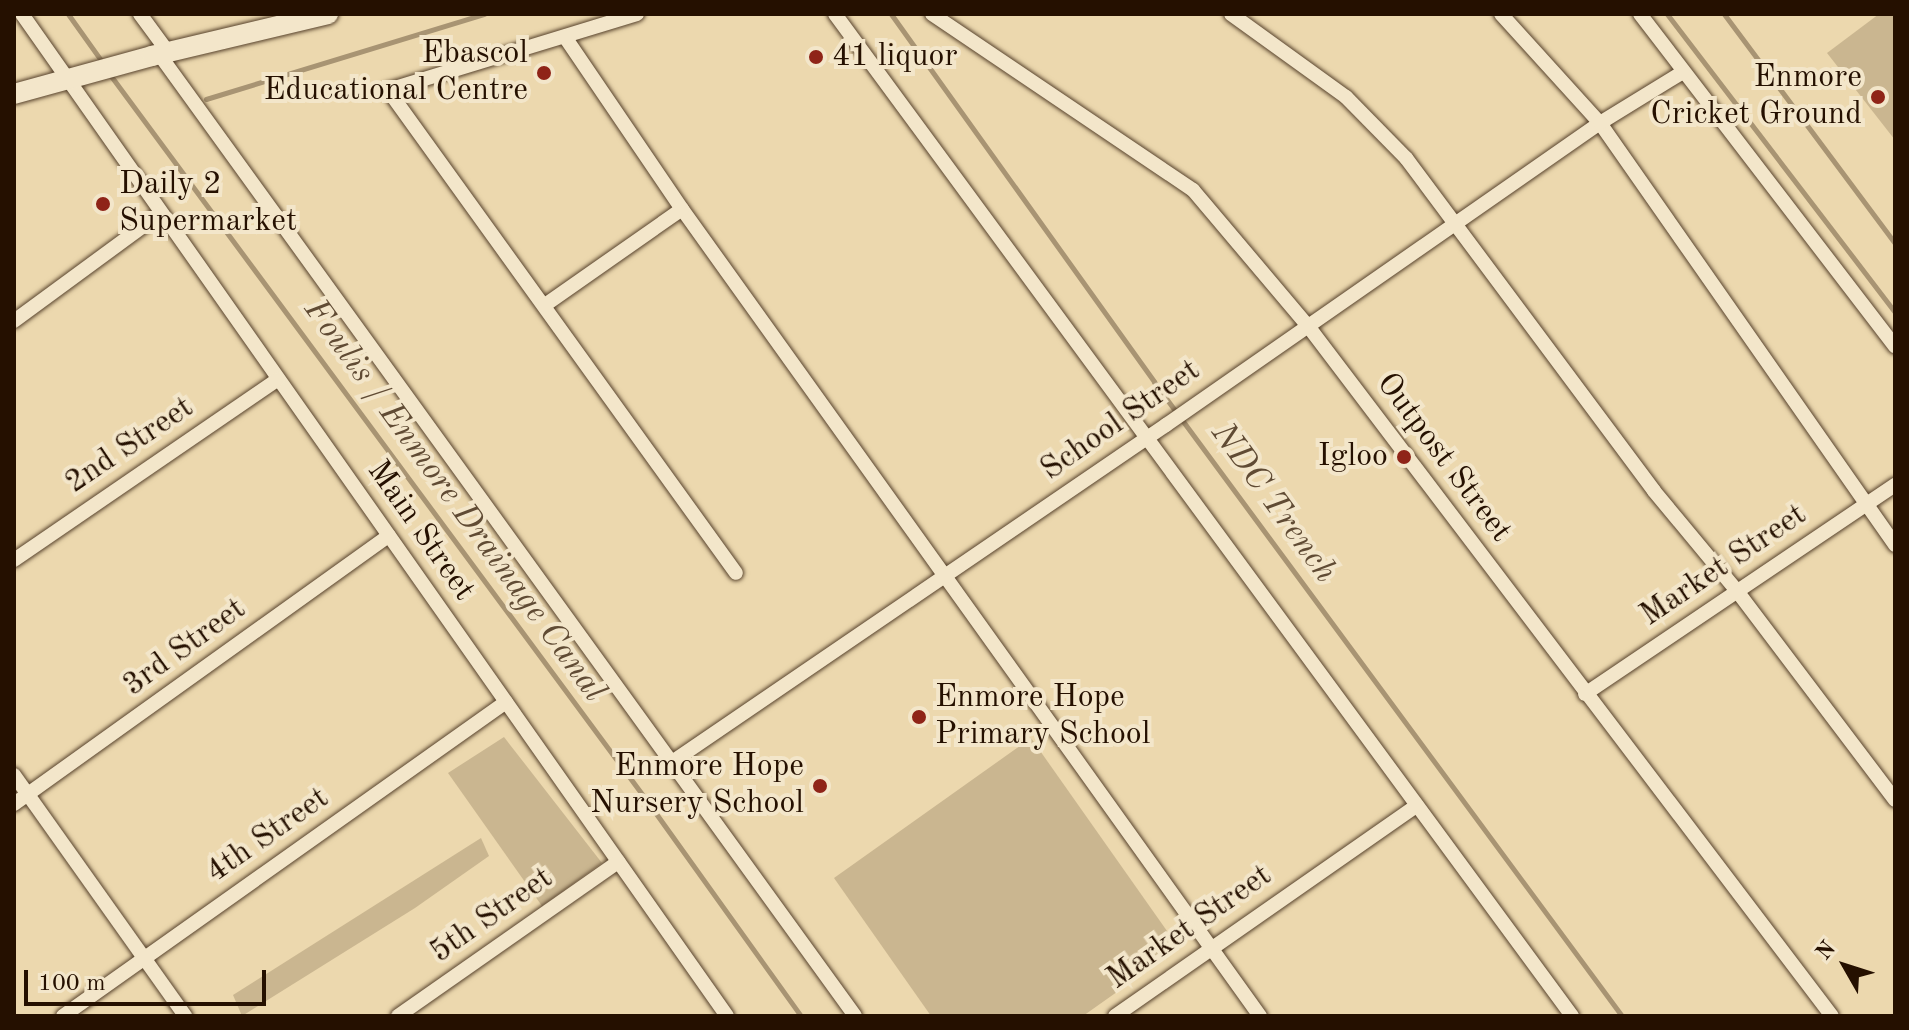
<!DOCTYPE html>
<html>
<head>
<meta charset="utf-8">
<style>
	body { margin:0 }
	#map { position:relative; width:1909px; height:1030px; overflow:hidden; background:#ecd8ae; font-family:"Old Standard TT",serif }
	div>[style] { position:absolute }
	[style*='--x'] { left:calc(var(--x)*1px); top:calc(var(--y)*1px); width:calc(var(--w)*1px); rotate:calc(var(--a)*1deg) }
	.green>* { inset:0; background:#cab690 }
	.stream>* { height:5px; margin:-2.5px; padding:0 2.5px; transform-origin:2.5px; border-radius:2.5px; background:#a89473 }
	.roads { filter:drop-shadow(0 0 2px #57422c) drop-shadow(0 0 2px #57422c) }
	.minor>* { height:14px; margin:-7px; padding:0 7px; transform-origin:7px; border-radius:7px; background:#f3e6ca }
	.secondary>* { height:20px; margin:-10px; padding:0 10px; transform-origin:10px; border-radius:10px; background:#f3e6ca }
	.dots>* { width:22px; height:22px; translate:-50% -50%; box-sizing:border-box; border:4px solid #f3e6ca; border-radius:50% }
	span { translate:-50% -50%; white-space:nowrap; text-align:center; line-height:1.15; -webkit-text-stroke:8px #f3e6ca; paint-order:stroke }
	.poi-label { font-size:32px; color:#251000 }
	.right { translate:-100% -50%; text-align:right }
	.left { translate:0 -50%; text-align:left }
	.street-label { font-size:32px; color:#251000 }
	.water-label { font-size:34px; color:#604b34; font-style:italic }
	.frame { position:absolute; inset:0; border:16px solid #251000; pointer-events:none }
	.north { position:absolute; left:1805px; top:926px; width:80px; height:80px; -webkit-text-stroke:6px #f3e6ca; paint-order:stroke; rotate:309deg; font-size:22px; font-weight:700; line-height:32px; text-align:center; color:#251000 }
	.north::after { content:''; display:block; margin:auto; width:28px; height:36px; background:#251000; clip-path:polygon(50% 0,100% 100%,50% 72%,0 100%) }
	.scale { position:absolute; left:24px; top:970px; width:242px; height:36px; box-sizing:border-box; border:4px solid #251000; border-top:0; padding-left:10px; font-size:24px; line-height:28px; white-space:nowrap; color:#251000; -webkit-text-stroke:6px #f3e6ca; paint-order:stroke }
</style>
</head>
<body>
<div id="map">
	<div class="green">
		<div style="clip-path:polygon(1879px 14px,1895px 14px,1895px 140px,1827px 53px)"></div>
		<div style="clip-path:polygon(504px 737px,602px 863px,542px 906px,448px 773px)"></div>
		<div style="clip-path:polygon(1031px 738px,1179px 948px,1083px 1016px,931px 1016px,834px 878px)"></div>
		<div style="clip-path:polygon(481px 838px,489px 856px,415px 908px,242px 1016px,233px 995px)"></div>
	</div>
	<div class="stream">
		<div style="--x:68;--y:14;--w:60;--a:54.5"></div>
		<div style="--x:891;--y:14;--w:452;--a:54.4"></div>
		<div style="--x:1154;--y:382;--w:788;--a:53.57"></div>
		<div style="--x:1667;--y:14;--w:375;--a:52.6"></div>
		<div style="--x:1724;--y:14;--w:286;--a:53.3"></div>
		<div style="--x:108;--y:72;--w:907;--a:53.52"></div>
		<div style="--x:647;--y:801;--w:264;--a:54.4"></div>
		<div style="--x:206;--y:99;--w:291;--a:-17"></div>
	</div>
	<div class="roads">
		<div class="minor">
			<div style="--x:22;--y:14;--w:1225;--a:54.87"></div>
			<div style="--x:140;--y:14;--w:47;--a:53.6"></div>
			<div style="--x:637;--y:14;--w:260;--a:163"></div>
			<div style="--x:388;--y:90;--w:595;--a:54.23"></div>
			<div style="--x:835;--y:14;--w:1244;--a:53.66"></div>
			<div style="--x:932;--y:14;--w:315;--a:34"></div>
			<div style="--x:1193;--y:190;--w:178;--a:49.8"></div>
			<div style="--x:1308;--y:326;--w:866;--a:52.79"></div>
			<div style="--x:1231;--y:14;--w:142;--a:35.8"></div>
			<div style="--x:1346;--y:97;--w:86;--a:45.5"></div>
			<div style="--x:1406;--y:158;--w:415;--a:53.3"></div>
			<div style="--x:1654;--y:491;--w:130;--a:50.3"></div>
			<div style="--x:1737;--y:591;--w:262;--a:52.9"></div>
			<div style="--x:1501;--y:14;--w:147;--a:47.8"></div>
			<div style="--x:1600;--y:123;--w:515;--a:55.04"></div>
			<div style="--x:1640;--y:14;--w:419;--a:52.5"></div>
			<div style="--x:565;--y:37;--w:208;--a:55.8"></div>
			<div style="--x:682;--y:209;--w:993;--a:54.39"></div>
			<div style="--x:159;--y:54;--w:1187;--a:54.11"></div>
			<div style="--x:545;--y:305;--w:167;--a:-35"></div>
			<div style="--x:14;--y:321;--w:182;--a:-36.3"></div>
			<div style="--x:14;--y:560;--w:320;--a:-34.4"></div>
			<div style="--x:1585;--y:694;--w:374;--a:-34"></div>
			<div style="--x:672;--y:762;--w:598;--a:-34.3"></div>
			<div style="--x:1166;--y:425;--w:529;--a:-34.83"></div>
			<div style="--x:1600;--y:123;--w:97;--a:-31.6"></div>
			<div style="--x:14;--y:775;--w:296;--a:54.6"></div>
			<div style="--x:14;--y:804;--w:461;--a:-35.6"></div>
			<div style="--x:63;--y:1016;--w:543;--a:-35.33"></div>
			<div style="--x:398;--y:1016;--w:269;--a:-35"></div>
			<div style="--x:1115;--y:1016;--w:368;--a:-34.9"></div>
		</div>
		<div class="secondary">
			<div style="--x:14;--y:94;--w:143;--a:-15.4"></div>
			<div style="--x:152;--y:56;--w:181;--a:-13.4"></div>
		</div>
	</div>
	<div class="dots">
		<div style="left:816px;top:57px;background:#8f2418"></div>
		<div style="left:544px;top:73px;background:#8f2418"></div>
		<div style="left:1878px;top:97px;background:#8f2418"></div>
		<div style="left:103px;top:204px;background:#8f2418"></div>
		<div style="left:1404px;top:457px;background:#8f2418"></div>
		<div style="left:919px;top:717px;background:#8f2418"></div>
		<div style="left:820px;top:786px;background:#8f2418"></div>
	</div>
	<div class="poi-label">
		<span class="right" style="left:528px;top:73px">Ebascol<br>Educational Centre</span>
		<span class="left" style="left:832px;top:57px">41 liquor</span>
		<span class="right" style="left:1862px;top:97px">Enmore<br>Cricket Ground</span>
		<span class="left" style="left:119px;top:204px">Daily 2<br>Supermarket</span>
		<span class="right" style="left:1388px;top:457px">Igloo</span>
		<span class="left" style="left:935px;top:717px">Enmore Hope<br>Primary School</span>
		<span class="right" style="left:804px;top:786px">Enmore Hope<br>Nursery School</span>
	</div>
	<div class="street-label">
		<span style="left:1121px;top:421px;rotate:-35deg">School Street</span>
		<span style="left:130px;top:446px;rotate:-34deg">2nd Street</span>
		<span style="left:1443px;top:458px;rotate:53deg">Outpost Street</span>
		<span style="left:420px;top:531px;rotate:55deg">Main Street</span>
		<span style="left:1724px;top:566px;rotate:-34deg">Market Street</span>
		<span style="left:185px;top:648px;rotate:-36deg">3rd Street</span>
		<span style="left:268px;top:836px;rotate:-35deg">4th Street</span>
		<span style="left:492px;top:916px;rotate:-35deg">5th Street</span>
		<span style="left:1190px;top:928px;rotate:-35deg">Market Street</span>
	</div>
	<div class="water-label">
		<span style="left:454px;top:501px;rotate:54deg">Foulis / Enmore Drainage Canal</span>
		<span style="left:1273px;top:503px;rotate:54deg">NDC Trench</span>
	</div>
	<div class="frame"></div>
	<div class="north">N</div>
	<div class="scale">100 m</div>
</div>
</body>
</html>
